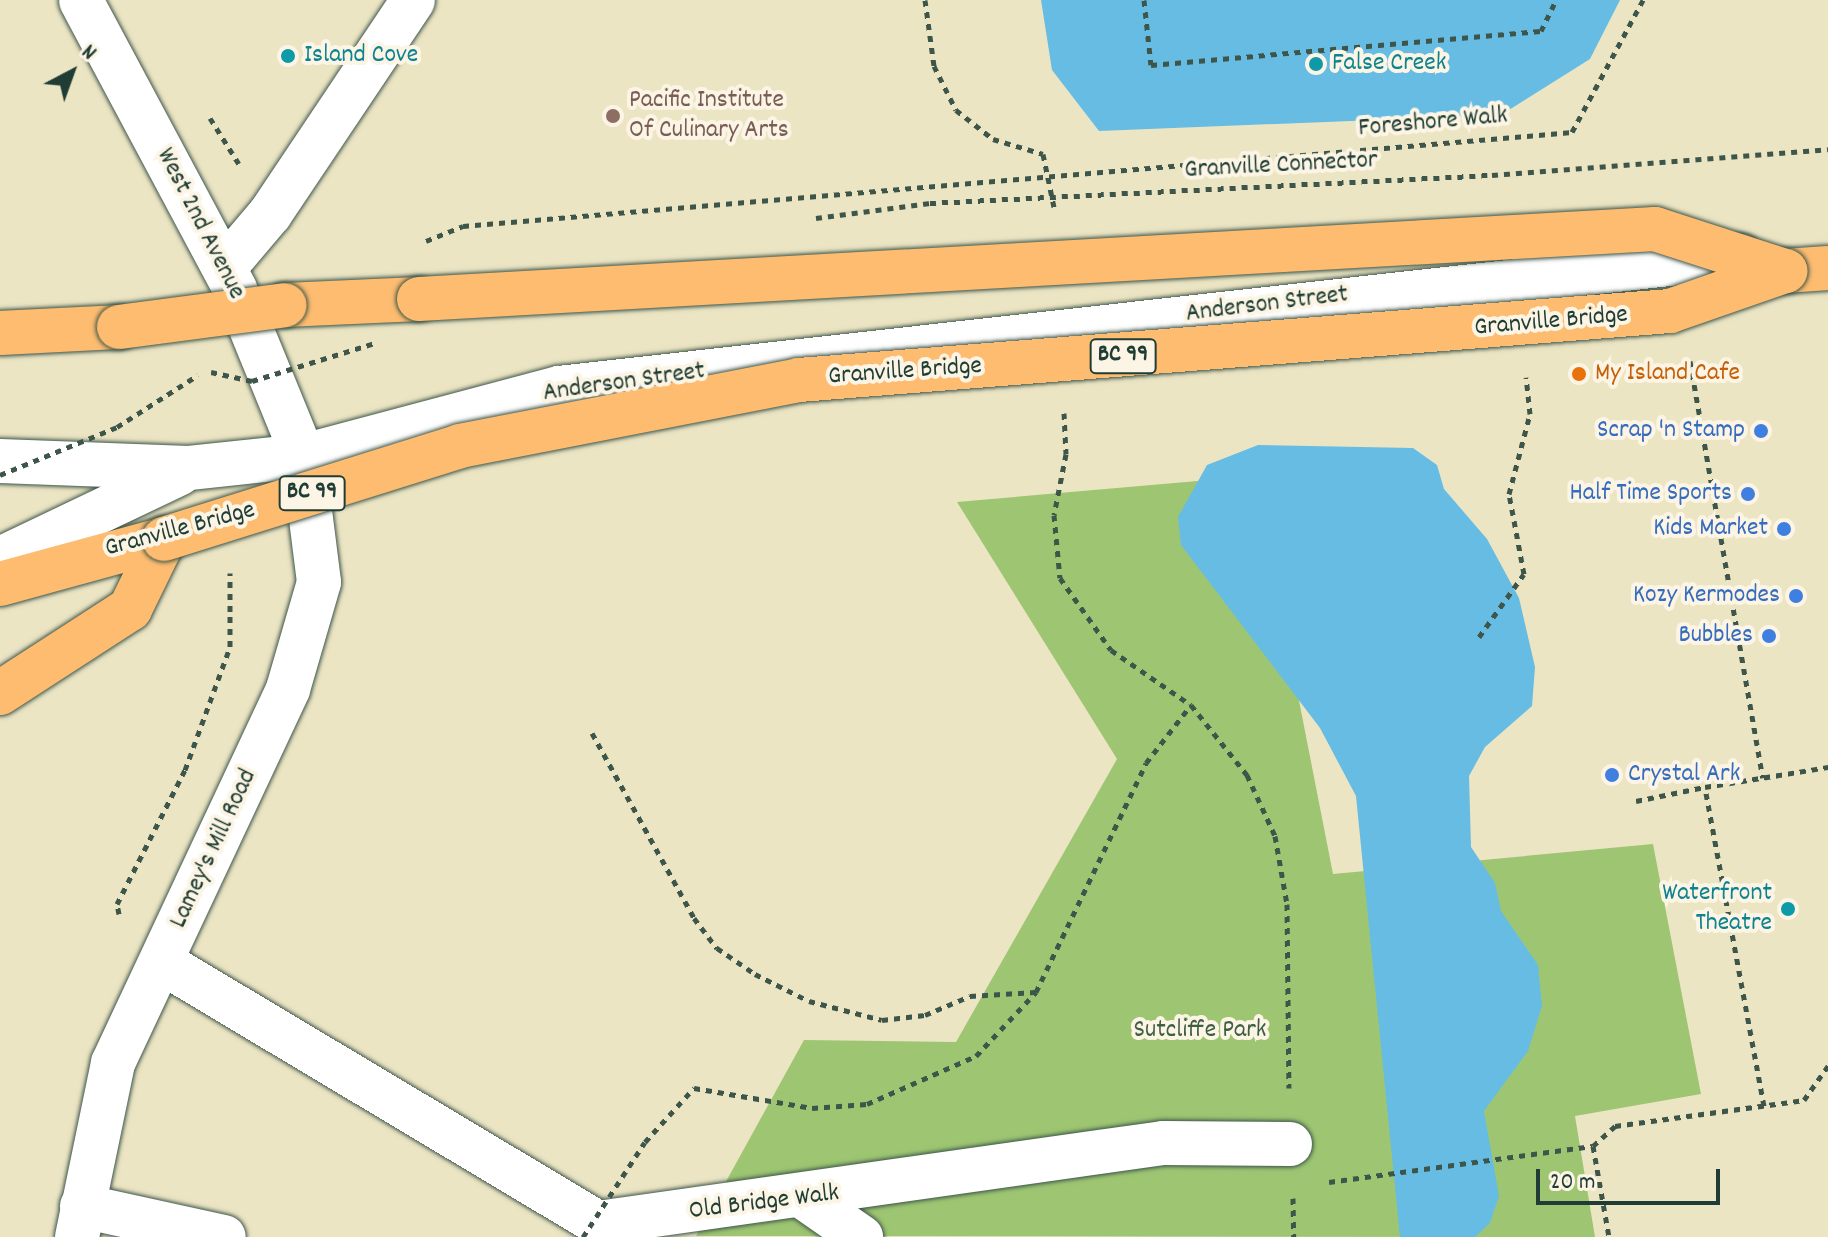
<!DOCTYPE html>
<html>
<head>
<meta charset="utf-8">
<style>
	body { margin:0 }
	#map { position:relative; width:1828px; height:1237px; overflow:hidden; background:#ece5c4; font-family:Dekko,sans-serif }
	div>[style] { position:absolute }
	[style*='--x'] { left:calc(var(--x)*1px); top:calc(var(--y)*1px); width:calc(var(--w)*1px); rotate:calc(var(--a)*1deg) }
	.green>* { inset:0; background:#9ec672 }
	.water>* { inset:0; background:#66bce3 }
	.path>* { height:5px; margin-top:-2.5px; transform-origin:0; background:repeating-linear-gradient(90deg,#3e564a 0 6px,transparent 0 12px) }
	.roads { filter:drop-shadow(0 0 2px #3e564a) drop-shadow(0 0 2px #3e564a) }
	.minor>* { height:44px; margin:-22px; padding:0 22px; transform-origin:22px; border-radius:22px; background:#fff }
	.highway>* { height:44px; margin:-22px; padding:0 22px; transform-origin:22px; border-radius:22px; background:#fdbc70 }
	.path-bridge>* { height:5px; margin-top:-2.5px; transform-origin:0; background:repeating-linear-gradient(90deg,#3e564a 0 6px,transparent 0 12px) }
	.bridges { filter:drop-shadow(0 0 2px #3e564a) drop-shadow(0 0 2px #3e564a) }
	.highway-bridge>* { height:44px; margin:-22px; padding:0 22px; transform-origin:22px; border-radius:22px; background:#fdbc70 }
	.dots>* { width:22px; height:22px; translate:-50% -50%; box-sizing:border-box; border:4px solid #fcf5e5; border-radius:50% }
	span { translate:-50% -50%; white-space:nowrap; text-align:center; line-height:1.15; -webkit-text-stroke:8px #fcf5e5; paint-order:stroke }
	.shield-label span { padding:2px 6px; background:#fcf5e5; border:2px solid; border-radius:6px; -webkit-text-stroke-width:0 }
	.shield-label { font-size:24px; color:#1f3d34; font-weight:700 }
	.culture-label { font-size:26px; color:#0d838f }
	.left { translate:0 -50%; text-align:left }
	.right { translate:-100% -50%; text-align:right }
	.education-label { font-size:26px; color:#785e54 }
	.street-label { font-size:26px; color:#1f3d34 }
	.food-label { font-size:26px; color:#c56008 }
	.shop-label { font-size:26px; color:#366cbe }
	.park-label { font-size:26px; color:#3f5f44 }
	.north { position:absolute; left:32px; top:32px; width:80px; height:80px; -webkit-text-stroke:6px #fcf5e5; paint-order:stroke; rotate:41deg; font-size:22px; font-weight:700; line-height:32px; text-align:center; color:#1f3d34 }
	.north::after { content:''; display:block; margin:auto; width:28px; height:36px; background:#1f3d34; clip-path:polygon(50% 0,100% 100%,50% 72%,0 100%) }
	.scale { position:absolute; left:1536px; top:1169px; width:184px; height:36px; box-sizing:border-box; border:4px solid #1f3d34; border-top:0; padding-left:10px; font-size:24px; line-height:28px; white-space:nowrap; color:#1f3d34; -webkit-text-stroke:6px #fcf5e5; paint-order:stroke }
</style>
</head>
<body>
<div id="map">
	<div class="green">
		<div style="clip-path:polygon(1255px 476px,1333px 874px,1653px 844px,1701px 1094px,1575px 1116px,1595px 1237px,696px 1236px,804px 1040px,956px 1042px,1117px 759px,957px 502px)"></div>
	</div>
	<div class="water">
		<div style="clip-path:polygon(1041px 0,1620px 0,1590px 59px,1501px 115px,1099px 131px,1052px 70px)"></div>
		<div style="clip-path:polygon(1258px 445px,1413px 448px,1437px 465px,1444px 489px,1487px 539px,1519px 598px,1535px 667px,1532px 706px,1485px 747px,1469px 776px,1471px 847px,1495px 883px,1501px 911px,1538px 965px,1542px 1006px,1528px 1051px,1484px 1111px,1499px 1196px,1490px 1223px,1475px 1237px,1400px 1237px,1356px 796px,1320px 728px,1181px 545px,1178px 517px,1207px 465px)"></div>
	</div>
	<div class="path">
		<div style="--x:925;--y:0;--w:67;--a:82.2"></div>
		<div style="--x:934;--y:66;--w:49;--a:63.4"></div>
		<div style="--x:956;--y:110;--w:47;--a:38.1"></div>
		<div style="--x:993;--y:139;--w:52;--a:16.7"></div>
		<div style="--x:1043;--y:154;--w:54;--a:78.3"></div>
		<div style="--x:1144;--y:0;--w:65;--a:83.9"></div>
		<div style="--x:1151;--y:65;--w:391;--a:-5"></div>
		<div style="--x:1541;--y:31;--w:34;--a:-64"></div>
		<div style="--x:210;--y:118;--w:54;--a:57.8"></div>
		<div style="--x:426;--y:241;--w:40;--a:-22"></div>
		<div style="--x:463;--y:226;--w:1113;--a:-4.84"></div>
		<div style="--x:1572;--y:132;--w:150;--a:-61.7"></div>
		<div style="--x:1690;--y:361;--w:423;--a:80.1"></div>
		<div style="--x:1064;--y:413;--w:41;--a:87.2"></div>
		<div style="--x:1066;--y:454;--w:62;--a:101.1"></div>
		<div style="--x:1054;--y:515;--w:63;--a:84.6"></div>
		<div style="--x:1060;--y:578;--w:88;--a:54.7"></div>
		<div style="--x:1111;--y:650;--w:97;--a:34.5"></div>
		<div style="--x:1191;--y:705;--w:90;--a:51.3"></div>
		<div style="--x:1247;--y:775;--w:67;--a:65.3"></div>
		<div style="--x:1275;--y:836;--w:69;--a:80"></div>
		<div style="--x:1287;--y:904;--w:184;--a:89.4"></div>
		<div style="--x:1479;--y:637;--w:77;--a:-54.5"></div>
		<div style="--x:1524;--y:574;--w:81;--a:-100.6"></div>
		<div style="--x:1509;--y:494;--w:83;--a:-75.3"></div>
		<div style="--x:1530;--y:414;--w:37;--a:-96"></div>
		<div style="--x:592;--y:733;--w:211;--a:61.1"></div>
		<div style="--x:694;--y:918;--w:38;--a:53"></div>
		<div style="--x:717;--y:948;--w:46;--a:34.4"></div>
		<div style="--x:755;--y:974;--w:60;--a:26.6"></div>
		<div style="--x:809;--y:1001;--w:75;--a:14.6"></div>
		<div style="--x:882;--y:1020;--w:43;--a:-6.6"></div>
		<div style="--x:925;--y:1015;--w:49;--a:-22.9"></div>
		<div style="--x:970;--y:996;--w:65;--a:-3.5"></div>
		<div style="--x:1636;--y:801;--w:70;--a:-11.5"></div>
		<div style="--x:119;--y:914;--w:10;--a:-101"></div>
		<div style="--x:117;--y:904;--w:150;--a:-63.1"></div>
		<div style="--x:185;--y:770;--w:131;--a:-69.9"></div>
		<div style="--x:230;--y:647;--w:74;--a:-90"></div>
		<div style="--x:1764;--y:1106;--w:324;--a:-100.5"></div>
		<div style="--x:1705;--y:787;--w:125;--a:-9.2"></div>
		<div style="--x:645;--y:1142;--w:73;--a:-47.8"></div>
		<div style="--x:694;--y:1088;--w:120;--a:9.6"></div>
		<div style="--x:812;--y:1108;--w:55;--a:-4.2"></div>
		<div style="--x:867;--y:1104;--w:119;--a:-23.8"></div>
		<div style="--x:976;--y:1056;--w:88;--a:-46.8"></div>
		<div style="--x:1036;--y:992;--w:254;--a:-64.3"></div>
		<div style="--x:1146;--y:763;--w:73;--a:-52.2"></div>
		<div style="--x:1593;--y:1146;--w:92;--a:80"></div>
		<div style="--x:1329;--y:1182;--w:266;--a:-7.8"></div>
		<div style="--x:1593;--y:1146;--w:30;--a:-42"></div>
		<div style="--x:1615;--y:1126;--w:191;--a:-7.8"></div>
		<div style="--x:1804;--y:1100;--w:42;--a:-54.8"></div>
		<div style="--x:1293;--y:1198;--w:39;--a:89"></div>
	</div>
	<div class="roads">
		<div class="minor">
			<div style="--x:225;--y:267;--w:70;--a:-49.7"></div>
			<div style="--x:270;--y:214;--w:257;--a:-56.2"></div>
			<div style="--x:0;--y:461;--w:189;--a:2.1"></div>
			<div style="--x:189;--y:468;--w:115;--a:-6"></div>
			<div style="--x:303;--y:456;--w:265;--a:-14.9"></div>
			<div style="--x:559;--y:388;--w:1189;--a:-6.37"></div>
			<div style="--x:0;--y:559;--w:199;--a:-25.5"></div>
			<div style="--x:163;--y:963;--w:507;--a:30.87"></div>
			<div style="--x:598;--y:1223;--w:571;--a:-8.06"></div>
			<div style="--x:1163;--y:1143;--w:127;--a:0.5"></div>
			<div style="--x:806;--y:1199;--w:67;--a:34.6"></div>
			<div style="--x:82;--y:1206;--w:145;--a:12.3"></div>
			<div style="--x:77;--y:1237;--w:178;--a:-78.3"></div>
			<div style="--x:113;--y:1063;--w:413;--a:-64.9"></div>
			<div style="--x:288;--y:689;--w:111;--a:-73.8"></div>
			<div style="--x:319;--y:582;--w:127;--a:-97.2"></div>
			<div style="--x:303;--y:456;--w:180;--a:-112.2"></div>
			<div style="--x:235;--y:289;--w:327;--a:-118.1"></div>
		</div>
		<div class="highway">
			<div style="--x:1785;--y:271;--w:43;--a:-4"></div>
			<div style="--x:285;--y:305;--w:134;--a:-2.6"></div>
			<div style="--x:0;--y:333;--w:119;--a:-2.9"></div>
			<div style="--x:0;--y:584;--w:170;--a:-15.3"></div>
			<div style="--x:0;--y:693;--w:155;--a:-32.9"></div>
			<div style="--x:130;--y:609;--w:78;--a:-64.1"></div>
		</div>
	</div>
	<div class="path-bridge">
		<div style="--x:816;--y:218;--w:115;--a:-7.5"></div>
		<div style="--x:930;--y:203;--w:563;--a:-2.85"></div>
		<div style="--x:1492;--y:175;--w:337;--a:-4.4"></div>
		<div style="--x:211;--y:372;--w:42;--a:12.4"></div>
		<div style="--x:252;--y:381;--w:129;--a:-17.2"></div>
		<div style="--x:0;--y:475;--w:126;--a:-22.3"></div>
		<div style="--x:117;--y:427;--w:96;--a:-32.7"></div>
		<div style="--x:583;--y:1237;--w:113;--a:-56.9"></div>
	</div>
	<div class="bridges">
		<div class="highway-bridge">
			<div style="--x:419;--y:299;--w:1238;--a:-3.24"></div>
			<div style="--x:1655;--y:229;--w:137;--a:17.9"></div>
			<div style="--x:119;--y:327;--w:167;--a:-7.5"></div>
			<div style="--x:164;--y:539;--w:310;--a:-17.4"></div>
			<div style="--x:460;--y:446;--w:345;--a:-11"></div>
			<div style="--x:799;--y:380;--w:874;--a:-4.53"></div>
			<div style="--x:1670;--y:311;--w:122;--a:-19.2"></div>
		</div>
	</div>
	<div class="dots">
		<div style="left:288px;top:56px;background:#0f9aa8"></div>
		<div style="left:1316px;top:64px;background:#0f9aa8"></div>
		<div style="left:613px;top:116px;background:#8d6e63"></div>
		<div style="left:1579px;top:374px;background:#e8710a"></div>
		<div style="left:1761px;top:431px;background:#3f7fe0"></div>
		<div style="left:1748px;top:494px;background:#3f7fe0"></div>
		<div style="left:1784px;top:529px;background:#3f7fe0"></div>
		<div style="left:1796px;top:596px;background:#3f7fe0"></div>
		<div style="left:1769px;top:636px;background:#3f7fe0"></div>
		<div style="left:1612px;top:775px;background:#3f7fe0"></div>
		<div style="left:1788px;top:909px;background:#0f9aa8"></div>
	</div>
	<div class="shield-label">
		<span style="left:1123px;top:356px">BC 99</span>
		<span style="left:312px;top:493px">BC 99</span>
	</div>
	<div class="culture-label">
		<span class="left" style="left:304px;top:56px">Island Cove</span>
		<span class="left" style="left:1332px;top:64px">False Creek</span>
		<span class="right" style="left:1772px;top:909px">Waterfront<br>Theatre</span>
	</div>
	<div class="education-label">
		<span class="left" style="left:629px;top:116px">Pacific Institute<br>Of Culinary Arts</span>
	</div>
	<div class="street-label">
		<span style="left:1433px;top:123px;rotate:-5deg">Foreshore Walk</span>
		<span style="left:1281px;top:166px;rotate:-3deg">Granville Connector</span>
		<span style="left:200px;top:224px;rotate:63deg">West 2nd Avenue</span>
		<span style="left:1267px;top:305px;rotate:-7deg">Anderson Street</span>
		<span style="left:1551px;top:322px;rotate:-5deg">Granville Bridge</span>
		<span style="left:905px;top:372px;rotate:-4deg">Granville Bridge</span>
		<span style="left:624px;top:383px;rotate:-8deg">Anderson Street</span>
		<span style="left:180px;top:530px;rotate:-15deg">Granville Bridge</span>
		<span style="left:214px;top:849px;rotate:-65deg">Lamey's Mill Road</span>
		<span style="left:764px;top:1203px;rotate:-7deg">Old Bridge Walk</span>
	</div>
	<div class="food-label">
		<span class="left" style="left:1595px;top:374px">My Island Cafe</span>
	</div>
	<div class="shop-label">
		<span class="right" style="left:1745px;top:431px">Scrap 'n Stamp</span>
		<span class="right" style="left:1732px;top:494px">Half Time Sports</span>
		<span class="right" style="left:1768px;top:529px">Kids Market</span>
		<span class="right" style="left:1780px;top:596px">Kozy Kermodes</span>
		<span class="right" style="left:1753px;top:636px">Bubbles</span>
		<span class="left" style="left:1628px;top:775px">Crystal Ark</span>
	</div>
	<div class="park-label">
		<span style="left:1200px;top:1031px">Sutcliffe Park</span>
	</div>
	<div class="north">N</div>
	<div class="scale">20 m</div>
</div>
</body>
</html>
